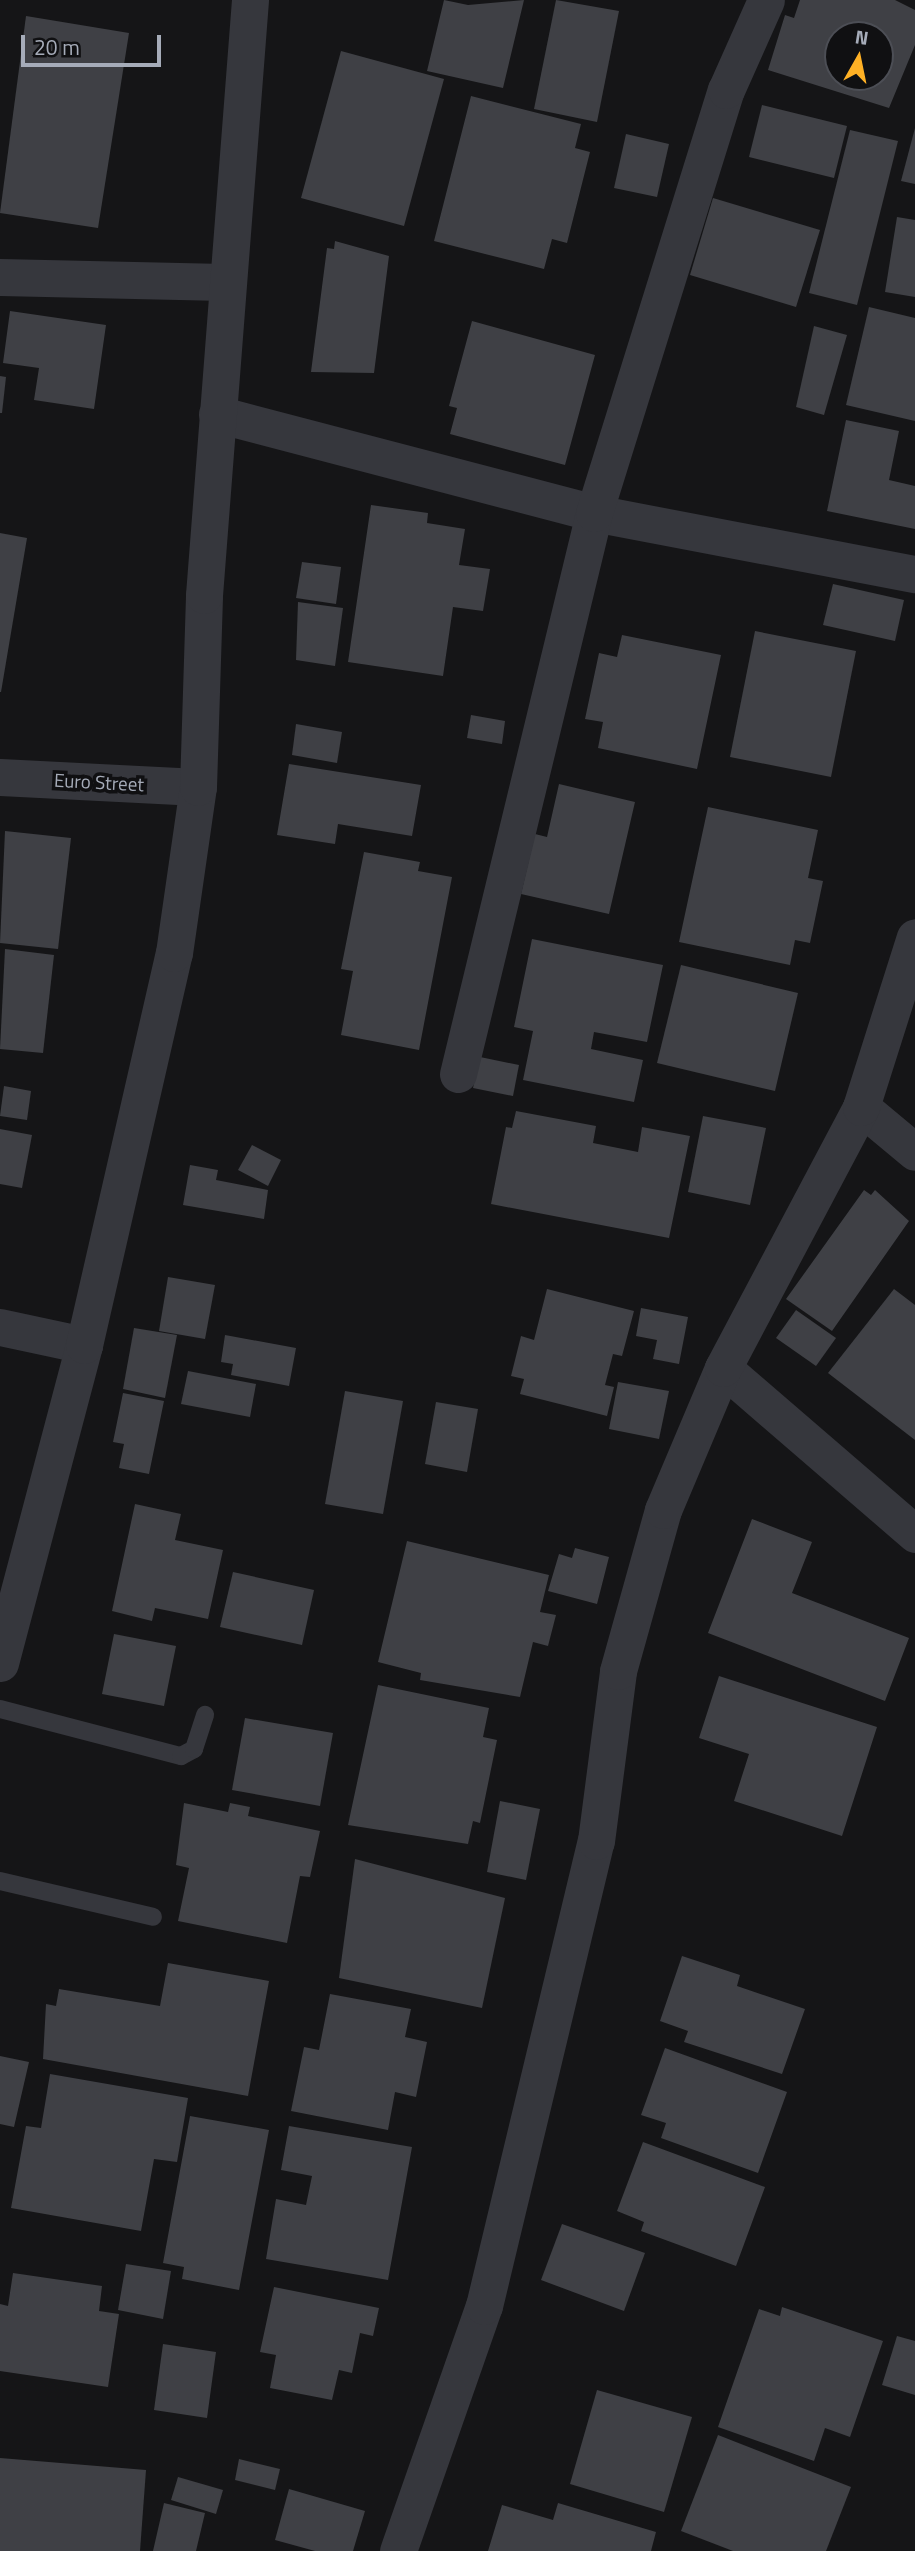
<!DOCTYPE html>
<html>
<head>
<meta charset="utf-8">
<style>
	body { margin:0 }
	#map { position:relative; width:915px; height:2551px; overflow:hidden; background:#151517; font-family:"Titillium Web",sans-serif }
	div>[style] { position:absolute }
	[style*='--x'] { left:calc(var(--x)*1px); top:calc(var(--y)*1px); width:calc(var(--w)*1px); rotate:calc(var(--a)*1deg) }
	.building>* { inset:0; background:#3f4045 }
	.lane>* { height:18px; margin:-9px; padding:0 9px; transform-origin:9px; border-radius:9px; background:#36373d }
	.street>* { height:37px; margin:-18.5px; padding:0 18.5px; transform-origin:18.5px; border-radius:18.5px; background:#36373d }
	span { translate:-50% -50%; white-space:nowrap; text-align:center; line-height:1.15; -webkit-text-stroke:7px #101012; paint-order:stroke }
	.street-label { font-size:19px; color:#a6acb9 }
	.north { position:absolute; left:824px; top:21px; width:70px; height:70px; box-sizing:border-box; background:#101012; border:2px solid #4c4e55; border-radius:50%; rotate:9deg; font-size:19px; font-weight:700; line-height:28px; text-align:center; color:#a6acb9 }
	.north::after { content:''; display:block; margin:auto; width:24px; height:32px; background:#ffb125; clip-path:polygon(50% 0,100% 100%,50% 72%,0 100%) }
	.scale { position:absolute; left:21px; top:35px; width:140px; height:32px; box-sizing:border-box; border:4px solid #a6acb9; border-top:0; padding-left:9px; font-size:21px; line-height:24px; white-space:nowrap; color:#a6acb9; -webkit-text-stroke:5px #101012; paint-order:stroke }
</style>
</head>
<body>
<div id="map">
	<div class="building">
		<div style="clip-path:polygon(444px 0,468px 5px,524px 0,503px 88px,427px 71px)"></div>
		<div style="clip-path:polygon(556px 0,619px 11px,597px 122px,534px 109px)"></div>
		<div style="clip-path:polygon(evenodd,800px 0,895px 0,915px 10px,915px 45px,889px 108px,768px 70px,785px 15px,794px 18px,800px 0,838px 35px,880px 35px,880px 77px,838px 77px,838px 35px)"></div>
		<div style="clip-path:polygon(26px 16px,129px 33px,98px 228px,0 213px)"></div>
		<div style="clip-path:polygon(341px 51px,444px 79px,404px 226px,301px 198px)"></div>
		<div style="clip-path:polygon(471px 96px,581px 124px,575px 148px,590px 152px,567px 243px,552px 239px,544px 269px,434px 241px)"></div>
		<div style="clip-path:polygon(762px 105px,847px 126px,834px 178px,749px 157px)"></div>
		<div style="clip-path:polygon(915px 128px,915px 184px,901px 181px)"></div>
		<div style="clip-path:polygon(850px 130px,898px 141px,857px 305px,809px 293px)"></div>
		<div style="clip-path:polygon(626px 134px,669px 144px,657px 197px,614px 188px)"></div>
		<div style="clip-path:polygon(713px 198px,820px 230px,796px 307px,690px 275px)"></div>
		<div style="clip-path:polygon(897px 217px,915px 220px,915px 297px,885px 292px)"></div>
		<div style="clip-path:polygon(335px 241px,389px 256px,374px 373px,311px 372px,327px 248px,334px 249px)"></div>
		<div style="clip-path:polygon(869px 307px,915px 318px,915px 421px,846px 405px)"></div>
		<div style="clip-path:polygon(10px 311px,106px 325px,94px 409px,34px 400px,39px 368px,3px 363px)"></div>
		<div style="clip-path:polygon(472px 321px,595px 355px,565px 465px,450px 434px,457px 408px,449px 406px)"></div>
		<div style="clip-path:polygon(814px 326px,847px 335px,824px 415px,796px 407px)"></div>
		<div style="clip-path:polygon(0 376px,6px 377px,2px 413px,0 413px)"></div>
		<div style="clip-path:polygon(846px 420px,899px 431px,889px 480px,915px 486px,915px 529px,827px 511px)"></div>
		<div style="clip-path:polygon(371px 505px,428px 513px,427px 523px,465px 529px,459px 565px,490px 569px,483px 611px,453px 607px,443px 676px,348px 662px)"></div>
		<div style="clip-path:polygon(0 533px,27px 538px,1px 692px,0 692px)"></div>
		<div style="clip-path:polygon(302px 562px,341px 567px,336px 604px,296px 598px)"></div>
		<div style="clip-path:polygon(833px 584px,904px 600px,895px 641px,823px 625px)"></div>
		<div style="clip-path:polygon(298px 602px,343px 608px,335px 666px,296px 660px)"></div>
		<div style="clip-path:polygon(755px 631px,856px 651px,831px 777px,730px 757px)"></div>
		<div style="clip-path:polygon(622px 635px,721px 655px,697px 769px,598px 748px,603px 722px,585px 719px,599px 653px,617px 657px)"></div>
		<div style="clip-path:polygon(471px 715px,505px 721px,502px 744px,467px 738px)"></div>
		<div style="clip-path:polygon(296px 724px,342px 732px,337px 763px,292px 755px)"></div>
		<div style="clip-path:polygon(289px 764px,421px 785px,412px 836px,338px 824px,335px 844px,277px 835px)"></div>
		<div style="clip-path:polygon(559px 784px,635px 802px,609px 914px,521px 894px,535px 834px,547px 837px)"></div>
		<div style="clip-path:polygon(708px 807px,818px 830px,808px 878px,823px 881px,810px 943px,795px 940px,790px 965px,679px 942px)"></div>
		<div style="clip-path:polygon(5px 831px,71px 838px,58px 949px,0 943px)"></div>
		<div style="clip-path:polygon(364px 852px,420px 862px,418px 871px,452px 877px,419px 1050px,341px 1035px,353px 971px,341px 969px)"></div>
		<div style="clip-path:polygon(532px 939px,663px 965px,647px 1042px,594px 1032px,591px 1049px,643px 1060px,634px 1102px,523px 1080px,533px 1031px,514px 1027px)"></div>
		<div style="clip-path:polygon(5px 949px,54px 955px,43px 1053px,0 1049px)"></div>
		<div style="clip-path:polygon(681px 965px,798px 993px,775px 1091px,657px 1063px)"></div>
		<div style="clip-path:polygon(480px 1057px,519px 1065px,513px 1096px,473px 1088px)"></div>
		<div style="clip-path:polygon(4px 1086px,31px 1091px,27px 1120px,0 1116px)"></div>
		<div style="clip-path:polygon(516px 1111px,596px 1126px,593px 1143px,638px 1152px,642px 1127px,690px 1136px,669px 1238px,491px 1204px,506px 1127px,512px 1128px)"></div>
		<div style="clip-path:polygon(703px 1116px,766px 1128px,750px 1205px,688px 1192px)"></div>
		<div style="clip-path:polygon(0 1129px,32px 1135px,22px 1188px,0 1184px)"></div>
		<div style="clip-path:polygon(252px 1145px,281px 1160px,268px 1186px,238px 1170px)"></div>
		<div style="clip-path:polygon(190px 1165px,218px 1170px,216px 1180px,268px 1190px,264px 1219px,183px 1205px)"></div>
		<div style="clip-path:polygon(864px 1190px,871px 1195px,875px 1190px,909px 1221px,832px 1331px,786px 1299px)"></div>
		<div style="clip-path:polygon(168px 1277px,215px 1285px,205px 1339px,159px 1331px)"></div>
		<div style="clip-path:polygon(547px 1289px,634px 1311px,622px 1356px,613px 1354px,605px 1385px,614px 1387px,607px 1416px,520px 1394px,524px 1379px,511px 1376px,521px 1336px,534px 1340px)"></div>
		<div style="clip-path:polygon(894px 1289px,915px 1305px,915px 1440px,828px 1373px)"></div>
		<div style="clip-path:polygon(641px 1308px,688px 1317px,679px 1364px,653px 1359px,657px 1340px,636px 1336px)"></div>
		<div style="clip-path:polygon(796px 1310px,836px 1338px,816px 1366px,776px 1338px)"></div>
		<div style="clip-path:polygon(134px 1328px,177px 1335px,165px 1398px,123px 1389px)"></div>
		<div style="clip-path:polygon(225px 1335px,296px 1348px,289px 1386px,231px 1375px,233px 1364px,221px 1362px)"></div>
		<div style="clip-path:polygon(188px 1371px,256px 1384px,250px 1417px,181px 1404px)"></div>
		<div style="clip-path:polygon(618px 1382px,669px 1391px,659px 1439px,609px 1429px)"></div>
		<div style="clip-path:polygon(345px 1391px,403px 1401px,383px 1514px,325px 1504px)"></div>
		<div style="clip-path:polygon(123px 1393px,164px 1401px,149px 1474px,119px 1468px,124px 1444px,113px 1442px)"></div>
		<div style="clip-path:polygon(436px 1402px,478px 1409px,467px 1472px,425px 1464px)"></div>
		<div style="clip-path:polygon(135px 1504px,181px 1514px,175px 1540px,223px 1550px,208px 1619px,155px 1608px,152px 1621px,112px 1611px)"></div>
		<div style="clip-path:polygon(752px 1519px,812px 1542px,792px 1593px,909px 1638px,885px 1701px,708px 1633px)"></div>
		<div style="clip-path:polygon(407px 1541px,549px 1575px,540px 1612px,556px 1615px,548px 1646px,533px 1642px,520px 1697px,420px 1680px,421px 1673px,378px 1662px)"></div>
		<div style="clip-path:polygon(575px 1548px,609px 1557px,597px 1604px,548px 1591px,559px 1554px,572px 1558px)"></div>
		<div style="clip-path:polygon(233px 1572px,314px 1590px,302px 1645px,220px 1627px)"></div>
		<div style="clip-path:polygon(114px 1634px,176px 1646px,164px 1706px,102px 1694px)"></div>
		<div style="clip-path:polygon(719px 1676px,877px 1727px,842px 1836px,734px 1801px,749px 1754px,699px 1738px)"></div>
		<div style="clip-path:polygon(378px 1685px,489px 1708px,483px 1737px,497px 1740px,480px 1823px,473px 1821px,468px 1844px,348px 1825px)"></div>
		<div style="clip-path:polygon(245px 1718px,333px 1733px,320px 1806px,232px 1790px)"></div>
		<div style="clip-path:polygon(500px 1801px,540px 1809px,526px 1880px,487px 1872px)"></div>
		<div style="clip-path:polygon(184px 1803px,228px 1812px,230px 1803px,250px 1807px,248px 1816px,320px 1831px,310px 1877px,300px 1876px,287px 1943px,178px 1921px,189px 1868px,176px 1865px)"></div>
		<div style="clip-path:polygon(355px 1859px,505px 1898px,482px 2008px,339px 1978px)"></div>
		<div style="clip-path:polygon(682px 1956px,740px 1975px,737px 1986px,805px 2009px,782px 2074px,684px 2042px,688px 2031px,660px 2021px)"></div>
		<div style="clip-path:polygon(168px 1963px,269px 1981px,248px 2096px,43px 2059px,46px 2004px,56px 2006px,59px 1989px,160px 2006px)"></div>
		<div style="clip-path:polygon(330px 1994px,411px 2009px,405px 2037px,427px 2042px,416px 2097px,395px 2092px,388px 2130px,291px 2111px,304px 2047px,319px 2050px)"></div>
		<div style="clip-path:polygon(665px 2048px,787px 2092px,758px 2173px,661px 2138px,666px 2123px,641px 2115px)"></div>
		<div style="clip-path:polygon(0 2056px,29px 2062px,14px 2127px,0 2124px)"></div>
		<div style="clip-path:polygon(50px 2074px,188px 2098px,177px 2162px,154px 2159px,141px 2231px,11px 2208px,26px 2126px,41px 2128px)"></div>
		<div style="clip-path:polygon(190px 2116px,269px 2130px,239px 2290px,182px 2279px,184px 2267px,163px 2263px)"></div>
		<div style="clip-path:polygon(289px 2126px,412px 2147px,388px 2280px,266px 2259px,276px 2199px,306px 2205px,312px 2176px,281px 2170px)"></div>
		<div style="clip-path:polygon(643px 2142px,765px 2187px,736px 2266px,641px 2231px,644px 2222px,617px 2211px)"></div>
		<div style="clip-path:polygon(562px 2224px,645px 2253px,624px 2311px,541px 2280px)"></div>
		<div style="clip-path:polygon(126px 2264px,171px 2271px,163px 2319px,118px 2310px)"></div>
		<div style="clip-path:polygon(13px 2273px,102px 2286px,99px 2311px,119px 2314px,108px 2387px,0 2371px,0 2304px,8px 2306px)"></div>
		<div style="clip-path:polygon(274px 2287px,379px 2308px,373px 2336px,360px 2333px,352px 2373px,339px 2370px,332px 2400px,270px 2388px,276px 2355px,260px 2352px)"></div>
		<div style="clip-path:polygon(782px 2307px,883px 2341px,850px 2437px,825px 2428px,814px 2461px,718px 2427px,759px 2309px,780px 2316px)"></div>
		<div style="clip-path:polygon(897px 2336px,915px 2341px,915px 2395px,882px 2385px)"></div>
		<div style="clip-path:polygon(163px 2344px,216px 2352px,207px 2418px,154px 2410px)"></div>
		<div style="clip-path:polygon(597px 2390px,692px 2417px,664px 2512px,570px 2484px)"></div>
		<div style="clip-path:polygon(718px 2435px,851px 2487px,826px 2551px,733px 2551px,681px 2531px)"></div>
		<div style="clip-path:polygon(0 2458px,146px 2470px,140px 2551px,0 2551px)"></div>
		<div style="clip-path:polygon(239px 2459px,280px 2469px,275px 2490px,235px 2480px)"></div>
		<div style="clip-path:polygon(178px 2477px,223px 2490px,216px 2514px,171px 2500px)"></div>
		<div style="clip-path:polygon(289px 2489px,365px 2511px,353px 2551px,315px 2551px,275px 2540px)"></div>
		<div style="clip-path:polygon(164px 2503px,205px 2513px,196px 2551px,153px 2551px)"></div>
		<div style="clip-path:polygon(558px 2503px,656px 2532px,651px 2551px,488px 2551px,502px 2505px,553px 2520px)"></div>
	</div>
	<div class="lane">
		<div style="--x:0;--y:1709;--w:187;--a:14.6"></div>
		<div style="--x:181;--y:1756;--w:15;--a:-28"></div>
		<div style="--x:194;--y:1749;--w:36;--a:-72"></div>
		<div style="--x:0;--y:1881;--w:157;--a:13.2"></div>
	</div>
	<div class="street">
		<div style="--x:0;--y:277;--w:224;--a:1.3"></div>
		<div style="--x:217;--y:414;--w:390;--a:14.7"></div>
		<div style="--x:594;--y:513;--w:327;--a:10.8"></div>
		<div style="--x:0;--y:777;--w:198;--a:2.9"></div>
		<div style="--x:458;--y:1074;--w:577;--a:-76.37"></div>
		<div style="--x:594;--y:513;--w:443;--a:-72.7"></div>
		<div style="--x:726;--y:90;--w:98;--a:-66"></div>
		<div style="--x:861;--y:1107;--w:70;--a:39.8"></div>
		<div style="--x:0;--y:1327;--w:86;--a:12.1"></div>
		<div style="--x:723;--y:1368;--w:254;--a:40.8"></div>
		<div style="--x:0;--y:1663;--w:329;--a:-75.2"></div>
		<div style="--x:84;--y:1345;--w:402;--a:-77.1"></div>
		<div style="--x:174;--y:953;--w:168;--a:-81.8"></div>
		<div style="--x:198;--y:787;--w:192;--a:-88.2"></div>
		<div style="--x:204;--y:595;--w:597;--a:-85.58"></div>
		<div style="--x:398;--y:2551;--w:260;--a:-70.7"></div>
		<div style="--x:484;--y:2306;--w:478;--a:-76.5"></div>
		<div style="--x:596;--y:1841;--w:171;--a:-82.6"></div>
		<div style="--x:618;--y:1671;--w:167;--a:-74.4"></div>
		<div style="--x:663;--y:1510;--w:154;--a:-67.1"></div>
		<div style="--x:723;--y:1368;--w:295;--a:-62.1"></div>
		<div style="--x:861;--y:1107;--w:178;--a:-72.4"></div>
	</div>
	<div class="street-label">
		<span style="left:99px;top:782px;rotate:3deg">Euro Street</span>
	</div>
	<div class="north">N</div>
	<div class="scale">20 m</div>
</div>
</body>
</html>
